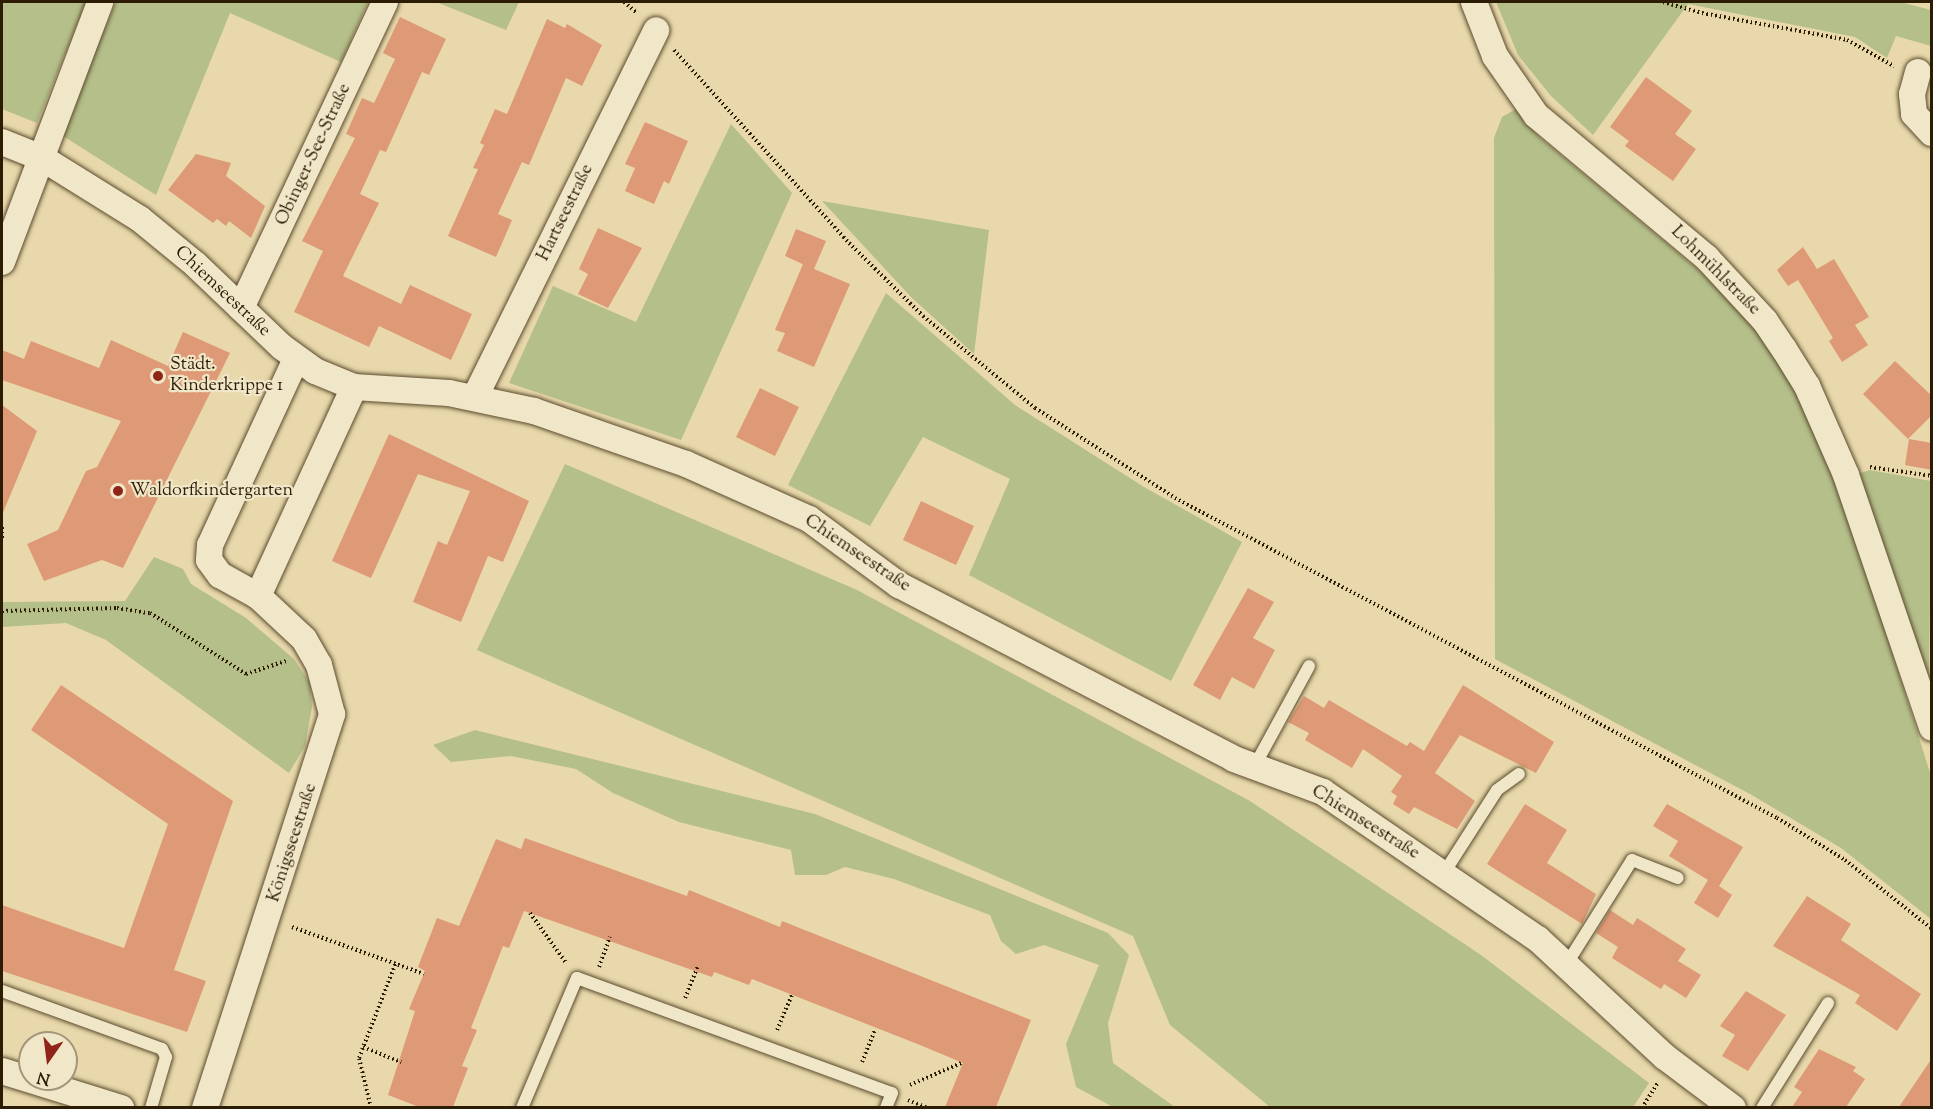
<!DOCTYPE html>
<html>
<head>
<meta charset="utf-8">
<style>
	body { margin:0 }
	#map { position:relative; width:1933px; height:1109px; overflow:hidden; background:#e8d8ab; font-family:"Sorts Mill Goudy",serif }
	div>[style] { position:absolute }
	[style*='--x'] { left:calc(var(--x)*1px); top:calc(var(--y)*1px); width:calc(var(--w)*1px); rotate:calc(var(--a)*1deg) }
	.green>* { inset:0; background:#b4bf8a }
	.building>* { inset:0; background:#de9a76 }
	.path>* { height:4px; margin-top:-2px; transform-origin:0; background:repeating-linear-gradient(90deg,#2c1c03 0 1.5px,transparent 0 4.5px) }
	.roads { filter:drop-shadow(0 0 2px #5b4b2d) drop-shadow(0 0 2px #5b4b2d) }
	.service>* { height:12px; margin:-6px; padding:0 6px; transform-origin:6px; border-radius:6px; background:#f0e6c8 }
	.minor>* { height:26px; margin:-13px; padding:0 13px; transform-origin:13px; border-radius:13px; background:#f0e6c8 }
	.dots>* { width:16px; height:16px; translate:-50% -50%; box-sizing:border-box; border:3px solid #f0e6c8; border-radius:50% }
	span { translate:-50% -50%; white-space:nowrap; text-align:center; line-height:1.15; -webkit-text-stroke:4.5px #f0e6c8; paint-order:stroke }
	.street-label { font-size:18px; color:#2c1c03 }
	.poi-label { font-size:18px; color:#2c1c03 }
	.left { translate:0 -50%; text-align:left }
	.frame { position:absolute; inset:0; border:3px solid #2c1c03; pointer-events:none }
	.north { position:absolute; left:18px; top:1031px; width:60px; height:60px; box-sizing:border-box; background:#f0e6c8; border:2px solid #a29579; border-radius:50%; rotate:194deg; font-size:16px; font-weight:700; line-height:24px; text-align:center; color:#2c1c03 }
	.north::after { content:''; display:block; margin:auto; width:21px; height:27px; background:#8f2418; clip-path:polygon(50% 0,100% 100%,50% 72%,0 100%) }
</style>
</head>
<body>
<div id="map">
	<div class="green">
		<div style="clip-path:polygon(2px 2px,86px 2px,37px 123px,2px 109px)"></div>
		<div style="clip-path:polygon(116px 2px,368px 2px,341px 62px,230px 13px,156px 195px,60px 134px)"></div>
		<div style="clip-path:polygon(436px 2px,519px 2px,506px 30px)"></div>
		<div style="clip-path:polygon(1496px 2px,1900px 2px,1931px 10px,1931px 46px,1896px 36px,1887px 58px,1855px 37px,1688px 4px,1593px 135px,1551px 96px,1518px 55px)"></div>
		<div style="clip-path:polygon(1516px 109px,1539px 137px,1731px 297px,1787px 373px,1838px 480px,1931px 776px,1931px 919px,1841px 848px,1750px 794px,1495px 659px,1494px 138px,1502px 117px)"></div>
		<div style="clip-path:polygon(731px 124px,792px 193px,681px 440px,509px 383px,553px 286px,636px 322px)"></div>
		<div style="clip-path:polygon(822px 201px,989px 230px,974px 354px,912px 298px)"></div>
		<div style="clip-path:polygon(886px 293px,1015px 405px,1144px 487px,1242px 542px,1171px 681px,969px 575px,1010px 479px,923px 437px,870px 526px,788px 485px)"></div>
		<div style="clip-path:polygon(565px 464px,857px 590px,1250px 801px,1481px 955px,1649px 1083px,1633px 1107px,1270px 1107px,1170px 1025px,1133px 936px,477px 650px)"></div>
		<div style="clip-path:polygon(1870px 470px,1931px 481px,1929px 689px,1857px 474px)"></div>
		<div style="clip-path:polygon(154px 557px,183px 569px,191px 584px,246px 618px,294px 659px,310px 683px,312px 707px,305px 746px,289px 773px,106px 640px,66px 623px,2px 627px,2px 602px,125px 601px)"></div>
		<div style="clip-path:polygon(475px 730px,815px 814px,1108px 933px,1129px 955px,1108px 1023px,1113px 1063px,1175px 1107px,1113px 1107px,1076px 1087px,1066px 1044px,1099px 965px,1044px 945px,1016px 954px,1001px 941px,990px 915px,894px 879px,845px 867px,826px 875px,795px 875px,791px 850px,679px 822px,613px 793px,576px 769px,511px 756px,451px 762px,433px 745px)"></div>
	</div>
	<div class="building">
		<div style="clip-path:polygon(400px 17px,446px 39px,429px 75px,422px 72px,386px 152px,380px 150px,360px 194px,379px 203px,343px 276px,401px 304px,410px 285px,472px 314px,451px 360px,379px 326px,369px 347px,294px 312px,323px 251px,302px 241px,355px 138px,346px 134px,362px 98px,374px 103px,395px 59px,383px 53px)"></div>
		<div style="clip-path:polygon(547px 19px,565px 28px,567px 24px,602px 45px,582px 86px,566px 78px,529px 165px,522px 162px,498px 214px,512px 220px,496px 257px,448px 236px,478px 169px,473px 168px,484px 145px,480px 143px,495px 109px,507px 114px)"></div>
		<div style="clip-path:polygon(1646px 77px,1692px 111px,1675px 134px,1696px 149px,1673px 181px,1625px 146px,1629px 141px,1610px 127px)"></div>
		<div style="clip-path:polygon(645px 122px,688px 141px,669px 184px,664px 181px,654px 204px,625px 191px,635px 168px,625px 164px)"></div>
		<div style="clip-path:polygon(196px 154px,231px 163px,226px 176px,265px 206px,251px 238px,229px 221px,226px 226px,217px 219px,213px 223px,168px 190px)"></div>
		<div style="clip-path:polygon(598px 228px,642px 248px,608px 308px,578px 294px,588px 274px,579px 269px)"></div>
		<div style="clip-path:polygon(796px 229px,826px 241px,814px 269px,850px 284px,814px 367px,777px 351px,785px 333px,775px 330px,803px 264px,809px 267px,785px 256px)"></div>
		<div style="clip-path:polygon(1803px 247px,1817px 269px,1834px 259px,1869px 317px,1855px 325px,1868px 345px,1842px 362px,1829px 341px,1833px 338px,1798px 280px,1788px 286px,1777px 270px)"></div>
		<div style="clip-path:polygon(183px 332px,230px 353px,123px 568px,102px 560px,44px 581px,27px 544px,58px 530px,86px 471px,97px 467px,121px 421px,2px 380px,2px 350px,24px 359px,31px 341px,99px 368px,111px 340px,168px 366px)"></div>
		<div style="clip-path:polygon(1895px 361px,1932px 396px,1932px 415px,1908px 439px,1863px 394px)"></div>
		<div style="clip-path:polygon(760px 388px,799px 407px,775px 456px,736px 437px)"></div>
		<div style="clip-path:polygon(2px 405px,37px 431px,2px 515px)"></div>
		<div style="clip-path:polygon(389px 434px,529px 501px,503px 562px,488px 556px,461px 622px,413px 602px,438px 541px,447px 545px,470px 491px,418px 474px,371px 578px,332px 561px)"></div>
		<div style="clip-path:polygon(1909px 439px,1932px 443px,1932px 470px,1905px 465px)"></div>
		<div style="clip-path:polygon(921px 501px,974px 526px,956px 565px,903px 540px)"></div>
		<div style="clip-path:polygon(1248px 588px,1274px 602px,1253px 638px,1275px 650px,1254px 689px,1232px 677px,1220px 700px,1193px 685px)"></div>
		<div style="clip-path:polygon(61px 685px,233px 801px,174px 970px,206px 981px,187px 1032px,2px 971px,2px 905px,124px 948px,168px 824px,31px 730px)"></div>
		<div style="clip-path:polygon(1463px 685px,1554px 742px,1536px 773px,1460px 735px,1435px 773px,1475px 801px,1457px 829px,1414px 807px,1409px 814px,1393px 804px,1397px 796px,1391px 792px,1402px 776px,1363px 749px,1352px 768px,1305px 740px,1309px 733px,1288px 722px,1304px 696px,1324px 708px,1329px 700px,1407px 746px,1410px 742px,1424px 751px)"></div>
		<div style="clip-path:polygon(1525px 804px,1567px 830px,1547px 863px,1596px 894px,1582px 924px,1487px 864px)"></div>
		<div style="clip-path:polygon(1667px 804px,1743px 847px,1719px 886px,1732px 895px,1718px 918px,1694px 903px,1708px 880px,1669px 856px,1678px 841px,1653px 826px)"></div>
		<div style="clip-path:polygon(525px 838px,687px 896px,689px 890px,780px 927px,782px 921px,1031px 1020px,996px 1107px,945px 1107px,963px 1063px,920px 1045px,752px 979px,749px 985px,714px 972px,712px 977px,524px 911px,509px 948px,503px 946px,471px 1028px,477px 1030px,462px 1066px,468px 1068px,453px 1107px,419px 1107px,388px 1095px,415px 1011px,409px 1009px,425px 971px,418px 967px,437px 918px,459px 926px,496px 839px,521px 849px)"></div>
		<div style="clip-path:polygon(1807px 896px,1851px 924px,1841px 940px,1921px 994px,1897px 1031px,1855px 1003px,1860px 995px,1773px 946px)"></div>
		<div style="clip-path:polygon(1610px 910px,1633px 925px,1637px 918px,1686px 949px,1678px 961px,1701px 975px,1686px 998px,1664px 984px,1661px 989px,1612px 958px,1618px 947px,1596px 933px)"></div>
		<div style="clip-path:polygon(1746px 991px,1786px 1015px,1748px 1071px,1722px 1056px,1735px 1035px,1720px 1026px)"></div>
		<div style="clip-path:polygon(1819px 1049px,1856px 1067px,1853px 1071px,1865px 1079px,1846px 1107px,1792px 1107px,1802px 1092px,1794px 1087px)"></div>
		<div style="clip-path:polygon(1932px 1058px,1932px 1107px,1899px 1107px)"></div>
	</div>
	<div class="path">
		<div style="--x:624;--y:2;--w:17;--a:40"></div>
		<div style="--x:1663;--y:2;--w:41;--a:15.8"></div>
		<div style="--x:1702;--y:13;--w:147;--a:10.5"></div>
		<div style="--x:1847;--y:40;--w:54;--a:29"></div>
		<div style="--x:674;--y:50;--w:261;--a:47.8"></div>
		<div style="--x:849;--y:243;--w:104;--a:44.6"></div>
		<div style="--x:923;--y:316;--w:145;--a:39.4"></div>
		<div style="--x:1035;--y:408;--w:166;--a:32.7"></div>
		<div style="--x:1175;--y:498;--w:682;--a:27.99"></div>
		<div style="--x:1777;--y:818;--w:80;--a:31.7"></div>
		<div style="--x:1845;--y:860;--w:111;--a:38.4"></div>
		<div style="--x:1870;--y:467;--w:63;--a:8.3"></div>
		<div style="--x:2;--y:527;--w:13;--a:90"></div>
		<div style="--x:2;--y:611;--w:115;--a:-1.5"></div>
		<div style="--x:117;--y:608;--w:33;--a:9"></div>
		<div style="--x:150;--y:613;--w:114;--a:32.4"></div>
		<div style="--x:246;--y:674;--w:42;--a:-18"></div>
		<div style="--x:530;--y:913;--w:62;--a:54.2"></div>
		<div style="--x:292;--y:927;--w:140;--a:19.6"></div>
		<div style="--x:599;--y:967;--w:32;--a:-70"></div>
		<div style="--x:685;--y:998;--w:35;--a:-68"></div>
		<div style="--x:777;--y:1030;--w:38;--a:-67"></div>
		<div style="--x:363;--y:1047;--w:41;--a:21.5"></div>
		<div style="--x:862;--y:1062;--w:35;--a:-68"></div>
		<div style="--x:910;--y:1085;--w:56;--a:-23.3"></div>
		<div style="--x:908;--y:1100;--w:22;--a:22"></div>
		<div style="--x:371;--y:1108;--w:51;--a:-103.5"></div>
		<div style="--x:359;--y:1058;--w:103;--a:-68.9"></div>
		<div style="--x:1642;--y:1108;--w:31;--a:-58"></div>
	</div>
	<div class="roads">
		<div class="service">
			<div style="--x:1254;--y:767;--w:115;--a:-61.4"></div>
			<div style="--x:1444;--y:873;--w:98;--a:-57.4"></div>
			<div style="--x:1497;--y:790;--w:27;--a:-36"></div>
			<div style="--x:1566;--y:965;--w:124;--a:-57.8"></div>
			<div style="--x:1632;--y:860;--w:49;--a:21.4"></div>
			<div style="--x:2;--y:991;--w:170;--a:19.9"></div>
			<div style="--x:162;--y:1049;--w:9;--a:63"></div>
			<div style="--x:166;--y:1057;--w:53;--a:106.4"></div>
			<div style="--x:522;--y:1108;--w:141;--a:-67.1"></div>
			<div style="--x:577;--y:978;--w:335;--a:20.1"></div>
			<div style="--x:892;--y:1093;--w:16;--a:112"></div>
			<div style="--x:1762;--y:1108;--w:124;--a:-57.8"></div>
		</div>
		<div class="minor">
			<div style="--x:1474;--y:2;--w:58;--a:68.7"></div>
			<div style="--x:1495;--y:56;--w:72;--a:55.2"></div>
			<div style="--x:1536;--y:115;--w:222;--a:39.9"></div>
			<div style="--x:1706;--y:257;--w:87;--a:47.3"></div>
			<div style="--x:1765;--y:321;--w:34;--a:56"></div>
			<div style="--x:1784;--y:349;--w:44;--a:58.1"></div>
			<div style="--x:1807;--y:386;--w:97;--a:66.3"></div>
			<div style="--x:1846;--y:475;--w:267;--a:71.2"></div>
			<div style="--x:1918;--y:72;--w:23;--a:105"></div>
			<div style="--x:1912;--y:94;--w:20;--a:84"></div>
			<div style="--x:1914;--y:114;--w:26;--a:47"></div>
			<div style="--x:2;--y:142;--w:43;--a:21.8"></div>
			<div style="--x:42;--y:158;--w:115;--a:31.9"></div>
			<div style="--x:140;--y:219;--w:71;--a:39.3"></div>
			<div style="--x:195;--y:264;--w:120;--a:43.7"></div>
			<div style="--x:282;--y:347;--w:41;--a:36"></div>
			<div style="--x:315;--y:371;--w:42;--a:22.3"></div>
			<div style="--x:354;--y:387;--w:95;--a:3.6"></div>
			<div style="--x:449;--y:393;--w:87;--a:12"></div>
			<div style="--x:534;--y:411;--w:161;--a:19.2"></div>
			<div style="--x:686;--y:464;--w:135;--a:24.1"></div>
			<div style="--x:809;--y:519;--w:112;--a:36.3"></div>
			<div style="--x:899;--y:585;--w:377;--a:27.4"></div>
			<div style="--x:1234;--y:759;--w:95;--a:20.3"></div>
			<div style="--x:1323;--y:792;--w:260;--a:34.4"></div>
			<div style="--x:1538;--y:939;--w:173;--a:42.9"></div>
			<div style="--x:1665;--y:1057;--w:85;--a:36.9"></div>
			<div style="--x:2;--y:262;--w:278;--a:-69.3"></div>
			<div style="--x:241;--y:308;--w:338;--a:-64.8"></div>
			<div style="--x:296;--y:359;--w:205;--a:114.8"></div>
			<div style="--x:210;--y:545;--w:15;--a:94"></div>
			<div style="--x:209;--y:560;--w:19;--a:54"></div>
			<div style="--x:220;--y:575;--w:43;--a:28.9"></div>
			<div style="--x:258;--y:596;--w:230;--a:-65.3"></div>
			<div style="--x:475;--y:397;--w:409;--a:-63.7"></div>
			<div style="--x:2;--y:1071;--w:125;--a:17.3"></div>
			<div style="--x:205;--y:1108;--w:414;--a:-72.1"></div>
			<div style="--x:332;--y:714;--w:51;--a:-104.9"></div>
			<div style="--x:319;--y:665;--w:30;--a:-120"></div>
			<div style="--x:304;--y:639;--w:63;--a:-136.9"></div>
		</div>
	</div>
	<div class="dots">
		<div style="left:158px;top:376px;background:#8f2418"></div>
		<div style="left:118px;top:491px;background:#8f2418"></div>
	</div>
	<div class="street-label">
		<span style="left:314px;top:155px;rotate:-65deg">Obinger-See-Straße</span>
		<span style="left:566px;top:213px;rotate:-64deg">Hartseestraße</span>
		<span style="left:1715px;top:271px;rotate:45deg">Lohmühlstraße</span>
		<span style="left:222px;top:292px;rotate:43deg">Chiemseestraße</span>
		<span style="left:857px;top:554px;rotate:34deg">Chiemseestraße</span>
		<span style="left:1365px;top:823px;rotate:32deg">Chiemseestraße</span>
		<span style="left:293px;top:843px;rotate:-72deg">Königsseestraße</span>
	</div>
	<div class="poi-label">
		<span class="left" style="left:170px;top:376px">Städt.<br>Kinderkrippe 1</span>
		<span class="left" style="left:130px;top:491px">Waldorfkindergarten</span>
	</div>
	<div class="frame"></div>
	<div class="north">N</div>
</div>
</body>
</html>
